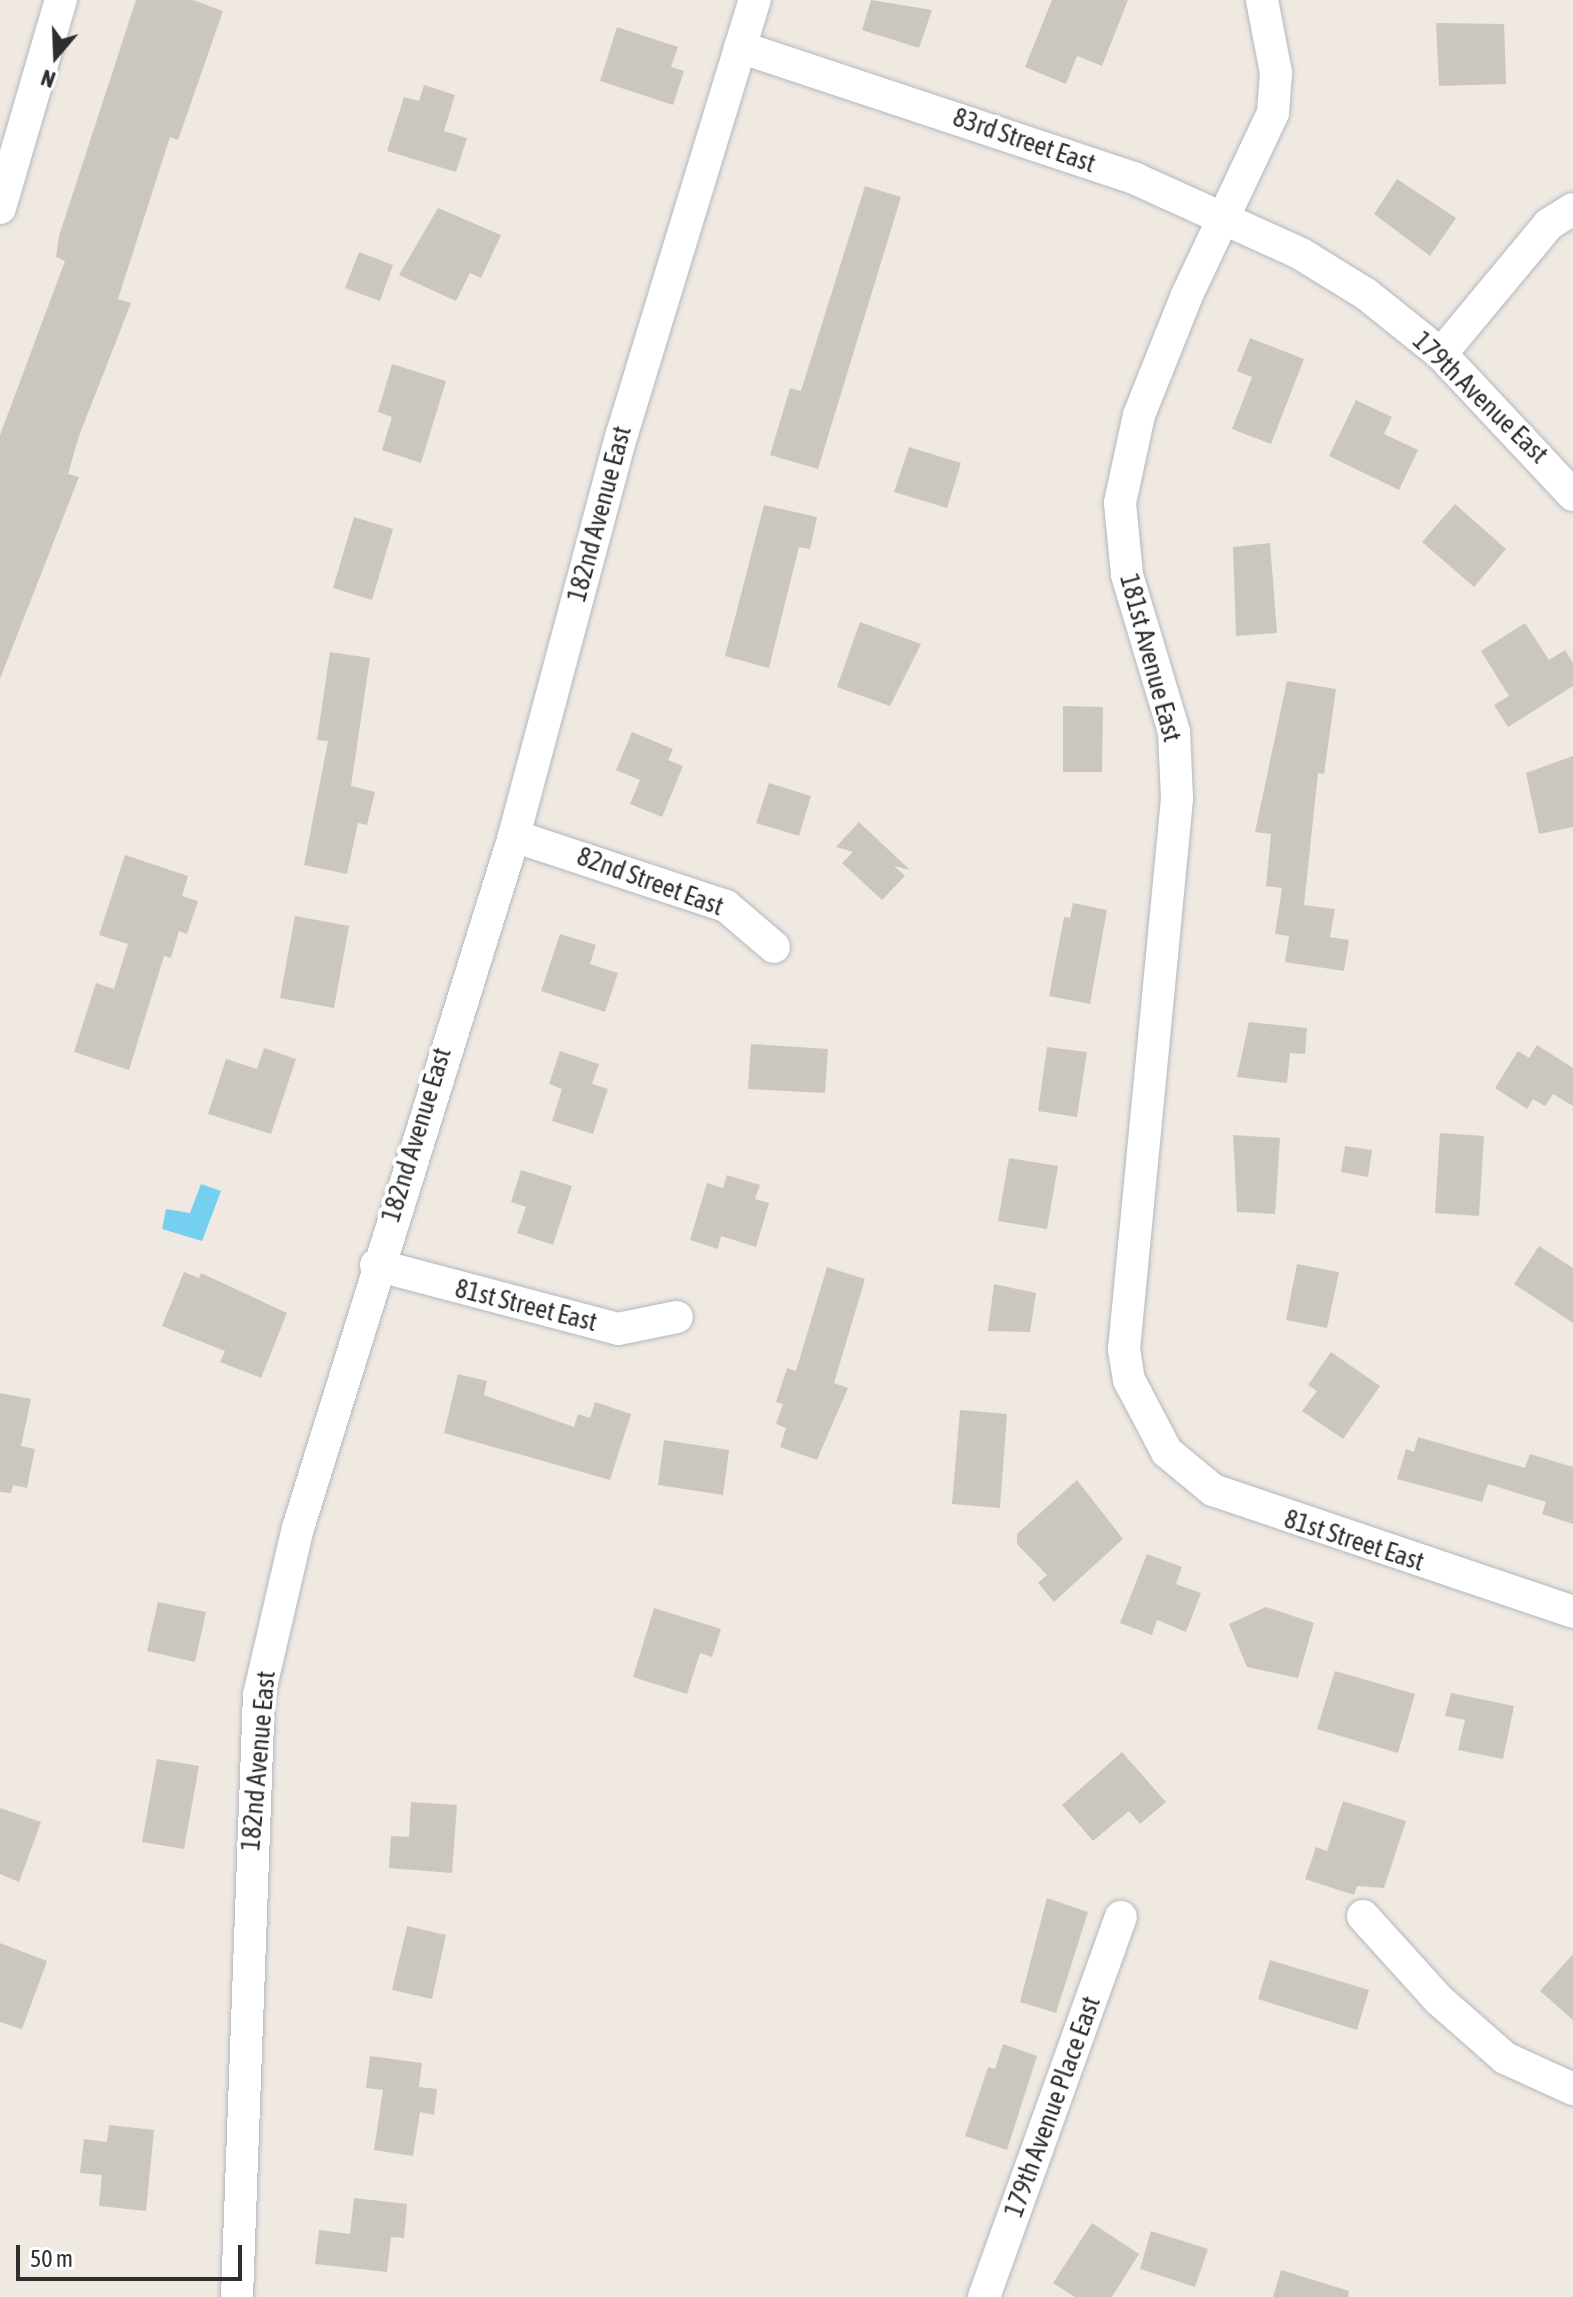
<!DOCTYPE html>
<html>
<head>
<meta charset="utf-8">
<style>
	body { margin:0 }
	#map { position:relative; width:1573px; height:2297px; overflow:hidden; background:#efe9e1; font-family:"Asap Condensed",sans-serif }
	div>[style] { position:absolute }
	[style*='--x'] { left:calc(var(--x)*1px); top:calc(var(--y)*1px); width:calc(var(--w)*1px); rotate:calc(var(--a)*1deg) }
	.water>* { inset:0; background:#75cff0 }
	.building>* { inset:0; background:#cbc7bf }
	.roads { filter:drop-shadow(0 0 2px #b4b7c1) drop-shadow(0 0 2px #b4b7c1) }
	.minor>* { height:32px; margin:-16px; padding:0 16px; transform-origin:16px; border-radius:16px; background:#fff }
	span { translate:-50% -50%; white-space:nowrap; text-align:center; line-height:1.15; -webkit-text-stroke:8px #fff; paint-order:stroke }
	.street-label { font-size:26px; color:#2e2e2e }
	.north { position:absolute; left:16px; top:16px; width:80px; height:80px; -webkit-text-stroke:6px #fff; paint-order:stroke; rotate:199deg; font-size:22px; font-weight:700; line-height:32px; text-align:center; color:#2e2e2e }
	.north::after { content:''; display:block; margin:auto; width:28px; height:36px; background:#2e2e2e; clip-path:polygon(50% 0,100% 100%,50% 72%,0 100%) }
	.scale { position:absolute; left:16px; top:2245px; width:226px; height:36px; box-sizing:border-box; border:4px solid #2e2e2e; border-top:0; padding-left:10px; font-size:24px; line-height:28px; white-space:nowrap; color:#2e2e2e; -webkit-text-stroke:6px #fff; paint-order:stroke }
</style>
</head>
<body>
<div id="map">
	<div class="water">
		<div style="clip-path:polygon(201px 1184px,221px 1191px,202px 1241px,162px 1229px,166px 1209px,190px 1213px)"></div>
	</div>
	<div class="building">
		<div style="clip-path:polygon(136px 0,193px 0,223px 11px,178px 140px,170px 137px,118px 299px,131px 303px,79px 436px,68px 474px,79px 477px,0 679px,0 435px,65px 261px,56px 257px,59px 236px)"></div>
		<div style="clip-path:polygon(871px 0,932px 10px,919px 48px,862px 30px)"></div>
		<div style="clip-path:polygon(1052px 0,1128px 0,1102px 66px,1077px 56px,1066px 84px,1025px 67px)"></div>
		<div style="clip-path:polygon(1436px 23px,1504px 24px,1506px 84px,1439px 86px)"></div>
		<div style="clip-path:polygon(617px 27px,678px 47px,671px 67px,684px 71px,673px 105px,600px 81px)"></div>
		<div style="clip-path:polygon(424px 85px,455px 95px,444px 131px,467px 138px,456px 172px,387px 151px,404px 97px,419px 101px)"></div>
		<div style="clip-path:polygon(1397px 179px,1456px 218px,1430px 256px,1374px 214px)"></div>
		<div style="clip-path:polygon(865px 186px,901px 197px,818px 469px,770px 455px,790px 388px,801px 391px)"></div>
		<div style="clip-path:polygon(438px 208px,501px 235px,481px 278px,470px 273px,456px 301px,399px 275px)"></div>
		<div style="clip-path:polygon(359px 252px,393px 265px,380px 301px,345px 288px)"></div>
		<div style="clip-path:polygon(1250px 338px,1304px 359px,1271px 444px,1232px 429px,1252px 377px,1237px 371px)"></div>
		<div style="clip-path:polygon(392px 364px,446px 381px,421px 463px,382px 450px,392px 417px,378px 412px)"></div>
		<div style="clip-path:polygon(1356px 400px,1392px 417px,1384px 434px,1418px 450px,1399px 490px,1329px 456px)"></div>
		<div style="clip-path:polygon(909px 447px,961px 463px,947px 508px,894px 492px)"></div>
		<div style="clip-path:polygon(1455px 504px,1506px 549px,1474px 587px,1422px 542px)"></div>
		<div style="clip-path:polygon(764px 505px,817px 517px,810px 549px,799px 547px,769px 668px,725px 656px)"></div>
		<div style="clip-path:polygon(354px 517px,393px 529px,372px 600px,333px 588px)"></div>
		<div style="clip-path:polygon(1270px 543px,1277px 633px,1236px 636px,1233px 547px)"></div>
		<div style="clip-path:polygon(860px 622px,921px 644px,890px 706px,837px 687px)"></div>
		<div style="clip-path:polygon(1525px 623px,1549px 660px,1565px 650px,1573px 663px,1573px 686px,1508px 727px,1494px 705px,1509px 696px,1481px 651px)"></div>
		<div style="clip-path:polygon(330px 652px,370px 658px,351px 786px,375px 792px,367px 825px,358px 823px,347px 874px,304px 865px,328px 741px,317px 740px)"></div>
		<div style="clip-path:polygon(1287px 681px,1336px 689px,1324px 774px,1318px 773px,1304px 905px,1335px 909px,1330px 937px,1349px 940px,1344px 971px,1285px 962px,1289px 936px,1275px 934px,1282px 888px,1266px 886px,1271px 834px,1255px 832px)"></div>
		<div style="clip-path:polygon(1063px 706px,1103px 707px,1102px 772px,1063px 772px)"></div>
		<div style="clip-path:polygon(632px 732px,673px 749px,668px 760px,683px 766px,662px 817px,630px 804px,640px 780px,616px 770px)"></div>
		<div style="clip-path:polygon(1573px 756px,1573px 827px,1539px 834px,1526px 773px)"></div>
		<div style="clip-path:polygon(769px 783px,811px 796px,799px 836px,756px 823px)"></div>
		<div style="clip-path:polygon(859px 822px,910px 870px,894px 866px,905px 876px,882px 900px,842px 863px,853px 852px,836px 847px)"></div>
		<div style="clip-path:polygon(125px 855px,188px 876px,182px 896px,198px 901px,187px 934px,179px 931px,171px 958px,164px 956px,129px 1070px,74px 1052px,96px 983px,114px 989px,128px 944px,99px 935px)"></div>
		<div style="clip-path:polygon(1073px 903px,1107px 910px,1090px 1004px,1049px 996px,1064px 917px,1070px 918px)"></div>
		<div style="clip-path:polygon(295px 916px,349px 926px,334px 1008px,280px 998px)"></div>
		<div style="clip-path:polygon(560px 934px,596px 945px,590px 964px,618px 973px,605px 1012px,541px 991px)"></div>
		<div style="clip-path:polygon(1249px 1022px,1307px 1028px,1305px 1054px,1290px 1053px,1287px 1083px,1237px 1077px)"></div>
		<div style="clip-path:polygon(751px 1044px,828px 1049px,825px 1093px,748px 1089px)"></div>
		<div style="clip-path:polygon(1537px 1045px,1573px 1068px,1573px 1106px,1553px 1094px,1545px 1106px,1533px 1099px,1527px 1109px,1495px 1088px,1518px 1051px,1529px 1058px)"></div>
		<div style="clip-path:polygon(1047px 1047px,1087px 1052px,1077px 1117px,1038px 1111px)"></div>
		<div style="clip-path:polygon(264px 1048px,296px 1059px,271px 1134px,208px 1114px,226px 1059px,257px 1069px)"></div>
		<div style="clip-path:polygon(560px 1051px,599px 1064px,592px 1084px,608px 1089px,593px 1134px,552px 1121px,562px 1089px,549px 1084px)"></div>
		<div style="clip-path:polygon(1440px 1133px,1484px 1136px,1479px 1216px,1435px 1213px)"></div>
		<div style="clip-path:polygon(1233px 1135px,1280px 1138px,1275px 1214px,1237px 1212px)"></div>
		<div style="clip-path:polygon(1345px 1146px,1372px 1150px,1368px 1177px,1341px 1172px)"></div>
		<div style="clip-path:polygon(1009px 1158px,1058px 1166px,1047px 1229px,998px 1221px)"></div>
		<div style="clip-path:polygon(521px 1170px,572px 1186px,553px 1245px,517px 1233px,526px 1207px,511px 1202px)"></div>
		<div style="clip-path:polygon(727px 1175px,760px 1185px,755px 1199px,769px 1203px,756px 1247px,721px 1236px,718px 1249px,690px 1240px,707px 1183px,723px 1188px)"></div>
		<div style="clip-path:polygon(1539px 1246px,1573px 1268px,1573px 1323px,1514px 1284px)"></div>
		<div style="clip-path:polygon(1297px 1264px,1339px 1272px,1327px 1328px,1286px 1320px)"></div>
		<div style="clip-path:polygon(827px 1267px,865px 1279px,834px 1383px,848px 1388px,817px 1460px,780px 1447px,786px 1428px,776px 1424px,783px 1404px,776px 1402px,787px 1368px,796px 1371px)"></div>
		<div style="clip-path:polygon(184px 1272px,199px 1278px,201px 1273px,287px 1313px,261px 1378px,220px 1362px,225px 1351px,162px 1326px)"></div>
		<div style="clip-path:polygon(994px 1284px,1036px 1293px,1030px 1332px,988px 1331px)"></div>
		<div style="clip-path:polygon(1331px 1352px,1380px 1386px,1343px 1439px,1302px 1411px,1317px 1391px,1308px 1385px)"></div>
		<div style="clip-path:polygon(458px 1374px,487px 1381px,484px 1395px,574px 1427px,578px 1414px,590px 1418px,595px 1402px,631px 1414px,610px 1480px,444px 1433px)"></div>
		<div style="clip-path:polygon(0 1393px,31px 1399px,21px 1446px,35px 1449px,27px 1488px,13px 1485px,11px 1493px,0 1492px)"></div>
		<div style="clip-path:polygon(960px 1410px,1007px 1414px,1000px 1508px,952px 1504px)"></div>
		<div style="clip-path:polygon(1418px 1437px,1525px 1468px,1530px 1454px,1573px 1467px,1573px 1524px,1542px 1514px,1546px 1502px,1488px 1484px,1482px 1502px,1397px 1479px,1406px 1449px,1414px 1452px)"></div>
		<div style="clip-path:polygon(664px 1440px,729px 1450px,723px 1495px,658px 1485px)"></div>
		<div style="clip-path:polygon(1077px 1480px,1123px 1539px,1054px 1602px,1038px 1583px,1047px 1575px,1017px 1544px,1017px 1534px)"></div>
		<div style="clip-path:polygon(1147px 1554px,1182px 1567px,1176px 1584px,1201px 1593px,1186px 1632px,1157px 1620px,1152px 1635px,1120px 1623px)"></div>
		<div style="clip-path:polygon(158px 1602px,206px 1612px,195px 1662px,147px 1651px)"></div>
		<div style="clip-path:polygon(1266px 1607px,1314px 1623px,1298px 1678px,1247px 1667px,1229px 1624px)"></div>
		<div style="clip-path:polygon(654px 1608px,721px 1629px,712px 1657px,700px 1653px,687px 1694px,633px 1677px)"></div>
		<div style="clip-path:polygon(1335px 1671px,1415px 1694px,1398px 1753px,1317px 1729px)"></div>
		<div style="clip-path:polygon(1451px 1693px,1514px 1706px,1503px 1759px,1458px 1750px,1465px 1720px,1445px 1716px)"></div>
		<div style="clip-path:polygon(1122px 1752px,1166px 1802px,1140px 1824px,1129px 1811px,1093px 1841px,1062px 1805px)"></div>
		<div style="clip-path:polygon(157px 1759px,199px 1766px,184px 1849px,142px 1842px)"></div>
		<div style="clip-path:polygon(1343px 1801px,1406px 1821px,1384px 1888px,1357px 1886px,1354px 1895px,1305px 1879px,1316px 1847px,1327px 1851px)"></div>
		<div style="clip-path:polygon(411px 1802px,457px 1805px,452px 1873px,389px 1868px,391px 1836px,409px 1837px)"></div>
		<div style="clip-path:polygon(0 1808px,41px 1822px,19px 1882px,0 1874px)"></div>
		<div style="clip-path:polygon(1047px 1898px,1088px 1912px,1056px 2013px,1020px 2002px)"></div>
		<div style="clip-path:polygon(407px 1926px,446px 1935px,432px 1999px,392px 1990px)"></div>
		<div style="clip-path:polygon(0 1943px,47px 1961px,22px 2029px,0 2022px)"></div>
		<div style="clip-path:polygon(1573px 1954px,1573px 2020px,1540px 1991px)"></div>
		<div style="clip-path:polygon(1270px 1960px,1369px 1990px,1357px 2030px,1258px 1999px)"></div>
		<div style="clip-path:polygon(1003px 2044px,1037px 2056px,1007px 2150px,965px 2136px,988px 2067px,995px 2069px)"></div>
		<div style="clip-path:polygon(370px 2056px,422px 2063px,419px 2087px,437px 2089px,434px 2115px,420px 2112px,413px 2156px,374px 2150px,383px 2090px,366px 2088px)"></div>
		<div style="clip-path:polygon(109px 2125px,154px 2130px,146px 2211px,99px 2206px,102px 2175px,80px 2173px,84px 2139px,107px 2142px)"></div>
		<div style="clip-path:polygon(354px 2198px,407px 2204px,404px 2238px,391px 2237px,387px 2272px,315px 2264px,319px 2230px,350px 2234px)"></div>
		<div style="clip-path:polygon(1092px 2223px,1139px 2254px,1112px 2297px,1075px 2297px,1053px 2283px)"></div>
		<div style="clip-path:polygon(1151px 2231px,1208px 2249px,1195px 2287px,1140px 2269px)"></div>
		<div style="clip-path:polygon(1281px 2270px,1349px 2291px,1348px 2297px,1273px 2297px)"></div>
	</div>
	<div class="roads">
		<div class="minor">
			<div style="--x:1262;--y:0;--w:74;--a:79.1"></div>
			<div style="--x:1276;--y:73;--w:40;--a:94.3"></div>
			<div style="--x:1273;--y:113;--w:201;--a:115.3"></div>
			<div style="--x:1187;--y:295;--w:129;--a:111.8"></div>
			<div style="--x:1139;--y:415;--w:90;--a:102.2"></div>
			<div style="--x:1120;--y:503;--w:72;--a:84.4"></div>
			<div style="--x:1127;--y:575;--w:164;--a:73.3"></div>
			<div style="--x:1174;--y:732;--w:67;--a:87.4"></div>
			<div style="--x:1177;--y:799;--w:553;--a:95.5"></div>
			<div style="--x:1124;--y:1349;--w:31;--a:81"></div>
			<div style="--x:1129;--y:1380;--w:81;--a:62.2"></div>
			<div style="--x:1167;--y:1452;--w:60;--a:39.6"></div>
			<div style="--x:1213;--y:1490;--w:380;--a:18.7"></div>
			<div style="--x:740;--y:47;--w:417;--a:18.4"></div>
			<div style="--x:1136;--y:179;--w:181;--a:24.4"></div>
			<div style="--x:1301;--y:254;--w:76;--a:31.6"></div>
			<div style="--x:1366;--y:294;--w:96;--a:38.7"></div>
			<div style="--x:1441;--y:354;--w:193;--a:46.9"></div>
			<div style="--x:0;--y:208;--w:217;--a:-73.7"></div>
			<div style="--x:1441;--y:354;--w:169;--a:-50.3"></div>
			<div style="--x:1549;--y:224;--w:28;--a:-32"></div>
			<div style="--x:514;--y:836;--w:223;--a:18.3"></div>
			<div style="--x:726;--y:906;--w:63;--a:40.5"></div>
			<div style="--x:376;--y:1265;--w:250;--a:14.8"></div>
			<div style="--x:618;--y:1329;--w:60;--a:-11.5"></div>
			<div style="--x:1363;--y:1916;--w:113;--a:47.9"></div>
			<div style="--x:1439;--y:2000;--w:88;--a:41.3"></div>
			<div style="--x:1505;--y:2058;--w:75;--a:24.5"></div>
			<div style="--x:237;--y:2297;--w:602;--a:-87.91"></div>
			<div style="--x:259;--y:1695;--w:171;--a:-76.9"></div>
			<div style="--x:298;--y:1528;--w:725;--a:-72.66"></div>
			<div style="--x:514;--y:836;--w:416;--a:-75"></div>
			<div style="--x:622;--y:434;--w:454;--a:-73"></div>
			<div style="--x:984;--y:2297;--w:404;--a:-70.2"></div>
		</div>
	</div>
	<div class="street-label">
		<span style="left:1024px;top:141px;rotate:19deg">83rd Street East</span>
		<span style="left:1480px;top:398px;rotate:44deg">179th Avenue East</span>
		<span style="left:600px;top:514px;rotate:-75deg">182nd Avenue East</span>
		<span style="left:1150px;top:658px;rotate:75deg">181st Avenue East</span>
		<span style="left:650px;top:882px;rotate:20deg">82nd Street East</span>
		<span style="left:417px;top:1135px;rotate:-73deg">182nd Avenue East</span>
		<span style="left:526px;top:1306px;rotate:14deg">81st Street East</span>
		<span style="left:1354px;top:1541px;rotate:18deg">81st Street East</span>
		<span style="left:259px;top:1761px;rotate:-85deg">182nd Avenue East</span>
		<span style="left:1053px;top:2107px;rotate:-70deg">179th Avenue Place East</span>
	</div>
	<div class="north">N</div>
	<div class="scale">50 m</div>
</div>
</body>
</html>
